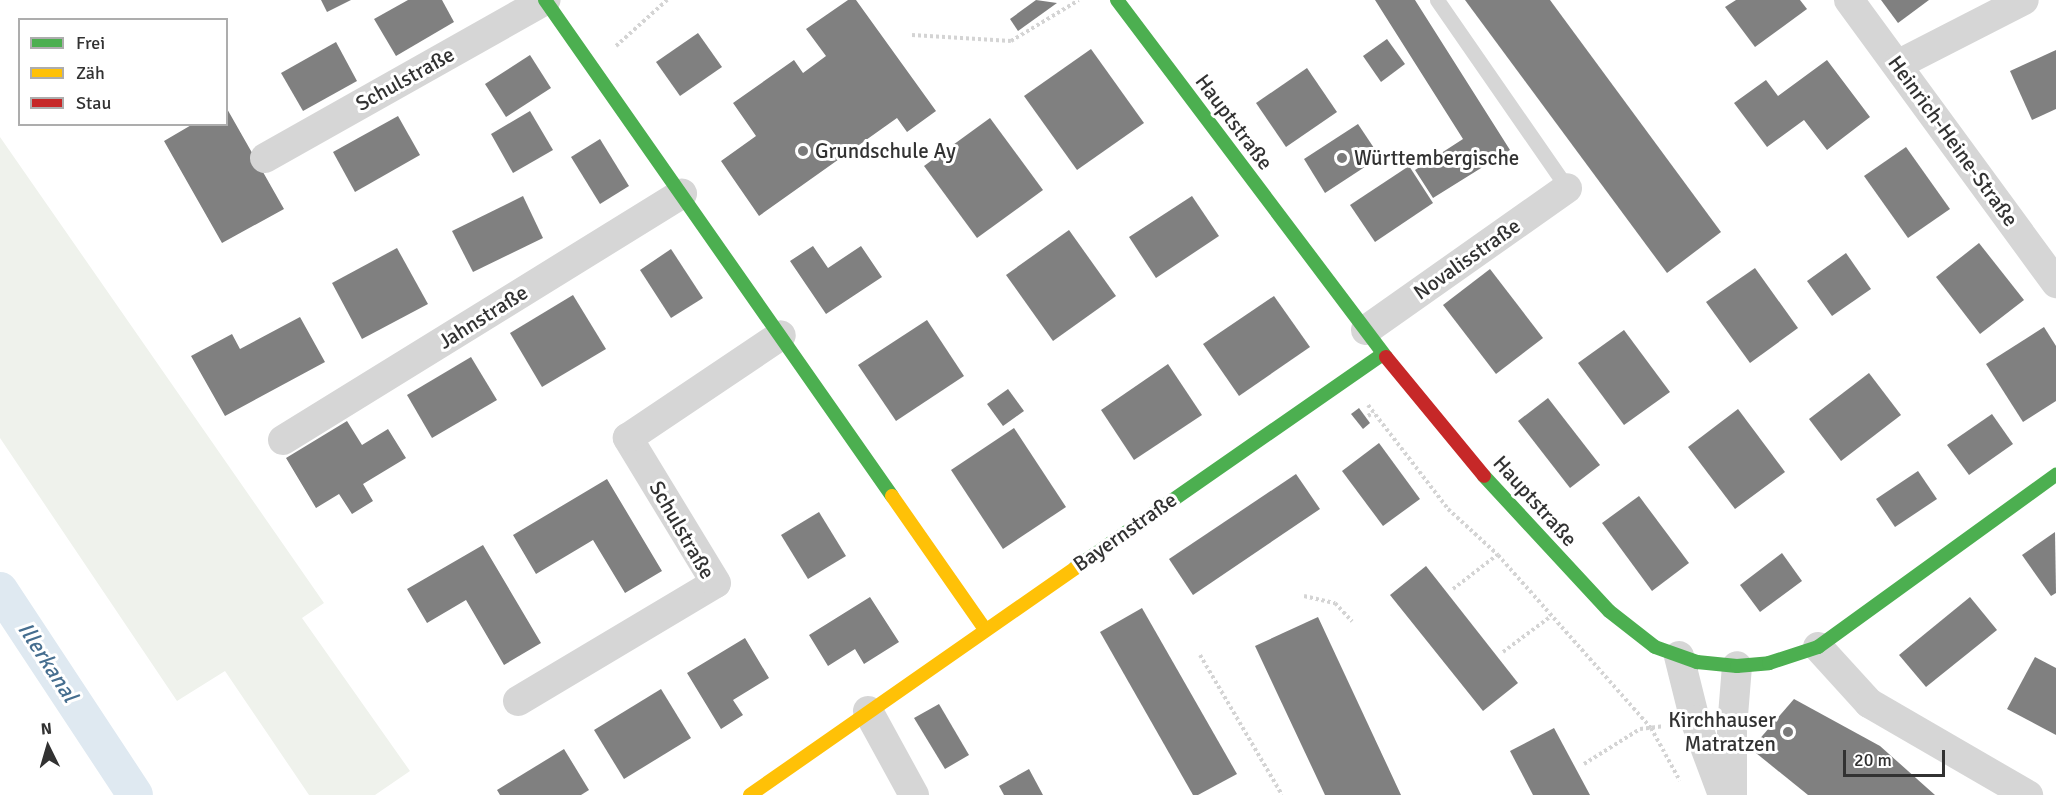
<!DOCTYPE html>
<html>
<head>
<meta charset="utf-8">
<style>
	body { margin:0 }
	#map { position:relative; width:2056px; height:795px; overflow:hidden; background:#fff; font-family:Signika,sans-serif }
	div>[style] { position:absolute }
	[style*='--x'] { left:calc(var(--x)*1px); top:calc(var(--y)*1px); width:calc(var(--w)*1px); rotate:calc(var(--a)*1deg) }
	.green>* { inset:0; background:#eff2ec }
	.canal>* { height:36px; margin:-18px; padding:0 18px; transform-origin:18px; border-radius:18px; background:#dfe9f1 }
	.building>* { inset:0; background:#808080 }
	.path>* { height:4px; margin-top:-2px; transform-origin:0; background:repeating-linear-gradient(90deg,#d4d4d4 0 3px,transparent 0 6px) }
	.lane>* { height:15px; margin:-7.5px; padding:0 7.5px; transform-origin:7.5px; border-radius:7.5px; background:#d6d6d6 }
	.street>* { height:30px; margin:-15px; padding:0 15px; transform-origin:15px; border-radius:15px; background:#d6d6d6 }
	.fast>* { height:14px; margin:-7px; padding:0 7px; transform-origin:7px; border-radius:7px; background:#4caf50 }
	.slow>* { height:14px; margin:-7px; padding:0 7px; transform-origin:7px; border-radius:7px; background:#ffc107 }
	.jam>* { height:14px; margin:-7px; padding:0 7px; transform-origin:7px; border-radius:7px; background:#c62828 }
	.dots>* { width:16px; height:16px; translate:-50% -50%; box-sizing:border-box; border:3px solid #fff; border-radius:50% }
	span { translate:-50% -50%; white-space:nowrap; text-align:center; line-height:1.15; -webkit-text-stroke:6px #fff; paint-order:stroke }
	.street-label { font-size:21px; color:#323232 }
	.poi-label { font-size:21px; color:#323232 }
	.left { translate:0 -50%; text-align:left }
	.right { translate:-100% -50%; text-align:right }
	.water-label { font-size:22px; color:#466e8f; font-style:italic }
	.legend { position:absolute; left:18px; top:18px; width:210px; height:108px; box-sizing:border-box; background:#fff; border:2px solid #adadad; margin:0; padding:8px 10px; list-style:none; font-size:18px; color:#323232 }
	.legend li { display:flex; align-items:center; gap:12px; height:30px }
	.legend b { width:30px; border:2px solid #adadad }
	.north { position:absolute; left:18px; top:717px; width:60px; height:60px; -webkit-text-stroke:4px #fff; paint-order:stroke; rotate:355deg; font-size:16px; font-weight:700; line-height:24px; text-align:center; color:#323232 }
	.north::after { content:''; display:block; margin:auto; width:21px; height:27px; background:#323232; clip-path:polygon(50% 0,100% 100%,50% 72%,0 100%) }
	.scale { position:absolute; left:1843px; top:750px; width:102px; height:27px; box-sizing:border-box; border:3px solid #323232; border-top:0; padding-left:8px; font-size:18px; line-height:21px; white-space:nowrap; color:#323232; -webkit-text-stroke:4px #fff; paint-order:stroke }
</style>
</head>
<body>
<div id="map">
	<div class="green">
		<div style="clip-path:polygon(0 137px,324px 603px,302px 618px,410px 771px,375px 795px,309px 795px,225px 671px,177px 701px,0 438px)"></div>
	</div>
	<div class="canal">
		<div style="--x:0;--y:590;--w:245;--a:56.6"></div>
	</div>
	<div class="building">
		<div style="clip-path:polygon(321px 0,351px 0,327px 12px)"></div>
		<div style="clip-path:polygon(408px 0,442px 0,454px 22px,396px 56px,374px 19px)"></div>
		<div style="clip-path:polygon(848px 0,856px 0,936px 111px,907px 132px,897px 118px,759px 216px,721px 161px,756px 136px,733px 103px,794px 60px,803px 73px,826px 56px,806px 29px)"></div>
		<div style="clip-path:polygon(1036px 0,1057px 3px,1018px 31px,1010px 19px)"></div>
		<div style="clip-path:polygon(1375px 0,1415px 0,1510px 150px,1433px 198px,1415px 170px,1463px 139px)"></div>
		<div style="clip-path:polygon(1465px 0,1550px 0,1721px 232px,1667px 273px)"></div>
		<div style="clip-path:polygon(1736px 0,1800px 0,1807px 9px,1755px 47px,1725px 7px)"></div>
		<div style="clip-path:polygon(1881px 0,1929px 0,1898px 23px)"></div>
		<div style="clip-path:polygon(698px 33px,722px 67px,680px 96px,656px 62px)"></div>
		<div style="clip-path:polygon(1387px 39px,1405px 64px,1381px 82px,1363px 56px)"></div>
		<div style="clip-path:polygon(336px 42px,357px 81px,303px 111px,281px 73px)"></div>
		<div style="clip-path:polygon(1091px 49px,1144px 123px,1077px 170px,1024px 96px)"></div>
		<div style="clip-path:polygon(2056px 50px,2056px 109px,2032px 120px,2010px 71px)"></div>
		<div style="clip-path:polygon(530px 55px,551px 88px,506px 117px,485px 84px)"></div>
		<div style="clip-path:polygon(1827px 60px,1870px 117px,1827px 150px,1804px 120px,1767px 147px,1734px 103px,1766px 80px,1778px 96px)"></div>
		<div style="clip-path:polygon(1307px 68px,1337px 112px,1286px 147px,1256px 103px)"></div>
		<div style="clip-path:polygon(226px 107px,284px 209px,222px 243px,164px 141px,193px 124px,226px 124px)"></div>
		<div style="clip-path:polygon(530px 111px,553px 150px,513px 173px,491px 134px)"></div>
		<div style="clip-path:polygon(398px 116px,420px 155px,355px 192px,333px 152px)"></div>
		<div style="clip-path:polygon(990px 118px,1043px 190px,977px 238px,924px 166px)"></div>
		<div style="clip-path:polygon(1358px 124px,1380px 157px,1325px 193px,1304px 159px)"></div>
		<div style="clip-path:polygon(600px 139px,629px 186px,600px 204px,571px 157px)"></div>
		<div style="clip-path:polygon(1906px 147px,1950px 209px,1908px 238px,1864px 176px)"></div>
		<div style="clip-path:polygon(1409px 166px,1433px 203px,1375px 242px,1350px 205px)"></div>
		<div style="clip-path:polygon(523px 196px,543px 238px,473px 272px,452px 231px)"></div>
		<div style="clip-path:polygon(1192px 196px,1219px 236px,1156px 278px,1129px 237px)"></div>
		<div style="clip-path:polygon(1069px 230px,1116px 296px,1053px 341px,1006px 275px)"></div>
		<div style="clip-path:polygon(1979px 243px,2024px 300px,1980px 334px,1936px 277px)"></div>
		<div style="clip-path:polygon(813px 246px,828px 268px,861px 246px,882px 277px,826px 314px,790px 261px)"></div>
		<div style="clip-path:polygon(397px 248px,428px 304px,362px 339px,332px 283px)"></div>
		<div style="clip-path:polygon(671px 249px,703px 298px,671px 318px,640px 270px)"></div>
		<div style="clip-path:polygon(1846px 253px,1871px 289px,1832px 316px,1807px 281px)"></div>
		<div style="clip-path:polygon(1755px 268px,1798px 328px,1750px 363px,1706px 302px)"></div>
		<div style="clip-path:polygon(1490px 269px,1543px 338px,1496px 374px,1443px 305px)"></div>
		<div style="clip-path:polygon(573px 295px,606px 349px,542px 387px,510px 333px)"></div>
		<div style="clip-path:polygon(1274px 296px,1310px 347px,1239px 396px,1203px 344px)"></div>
		<div style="clip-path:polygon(300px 317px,325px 362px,225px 416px,191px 356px,232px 334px,240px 349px)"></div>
		<div style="clip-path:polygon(927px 320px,964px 376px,896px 421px,858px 365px)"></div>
		<div style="clip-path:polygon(2044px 327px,2056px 346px,2056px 401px,2023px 422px,1986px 364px)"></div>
		<div style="clip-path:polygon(1624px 330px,1670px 392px,1624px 425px,1578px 363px)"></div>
		<div style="clip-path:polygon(471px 357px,497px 400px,432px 438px,407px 395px)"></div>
		<div style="clip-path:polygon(1168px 364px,1202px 415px,1134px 460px,1101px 410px)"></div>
		<div style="clip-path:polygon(1869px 373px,1901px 415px,1841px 461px,1809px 419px)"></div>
		<div style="clip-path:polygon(1008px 389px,1024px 411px,1003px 426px,987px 404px)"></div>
		<div style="clip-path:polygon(1548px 398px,1600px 465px,1570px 488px,1518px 421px)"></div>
		<div style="clip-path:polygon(1359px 408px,1370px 423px,1363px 429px,1351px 414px)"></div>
		<div style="clip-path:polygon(1738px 409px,1785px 472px,1735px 509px,1688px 447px)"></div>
		<div style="clip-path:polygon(1992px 414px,2013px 444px,1969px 475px,1947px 445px)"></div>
		<div style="clip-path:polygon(347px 421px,362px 445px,388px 429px,406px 458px,363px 484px,373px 501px,352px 514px,339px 494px,316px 508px,286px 458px)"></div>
		<div style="clip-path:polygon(1014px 428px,1066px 507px,1003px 549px,951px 470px)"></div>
		<div style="clip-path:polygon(1379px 443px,1420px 499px,1383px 526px,1342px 471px)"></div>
		<div style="clip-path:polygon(1918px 471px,1937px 499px,1895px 527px,1876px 499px)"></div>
		<div style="clip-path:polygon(1296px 474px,1320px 509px,1193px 595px,1169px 559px)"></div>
		<div style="clip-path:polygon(607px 479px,662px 571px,625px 593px,593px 540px,536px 574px,513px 535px)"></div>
		<div style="clip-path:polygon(1639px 496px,1689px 563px,1652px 591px,1602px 523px)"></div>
		<div style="clip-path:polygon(819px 512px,846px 556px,808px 579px,781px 535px)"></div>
		<div style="clip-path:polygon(2055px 532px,2056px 593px,2051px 596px,2022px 555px)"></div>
		<div style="clip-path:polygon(483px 545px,541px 643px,504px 665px,466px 600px,427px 623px,407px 589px)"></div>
		<div style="clip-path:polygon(1782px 553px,1802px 581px,1760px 612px,1740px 585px)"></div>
		<div style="clip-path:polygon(1426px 566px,1518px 683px,1483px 711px,1390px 595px)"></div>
		<div style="clip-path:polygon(870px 597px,899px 642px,864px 664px,855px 649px,828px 666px,809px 635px)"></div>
		<div style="clip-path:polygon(1970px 597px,1997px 630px,1926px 687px,1899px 655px)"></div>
		<div style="clip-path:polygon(1142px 608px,1237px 774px,1198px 795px,1193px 795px,1100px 632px)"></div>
		<div style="clip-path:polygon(1318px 617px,1401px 795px,1325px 795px,1255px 646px)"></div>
		<div style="clip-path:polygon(745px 638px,769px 678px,733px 700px,743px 715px,721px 729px,687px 673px)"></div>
		<div style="clip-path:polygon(2035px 657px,2056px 668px,2056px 735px,2007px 709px)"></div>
		<div style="clip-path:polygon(661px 689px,691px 738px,624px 779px,594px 730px)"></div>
		<div style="clip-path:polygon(1794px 699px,1880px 746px,1935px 795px,1808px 795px,1751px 749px)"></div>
		<div style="clip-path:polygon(939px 704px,969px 755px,945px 769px,914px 718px)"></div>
		<div style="clip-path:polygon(1554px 728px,1590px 795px,1533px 795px,1510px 751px)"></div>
		<div style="clip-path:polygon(564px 749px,589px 790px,581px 795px,500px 795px,497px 790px)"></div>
		<div style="clip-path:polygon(1029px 769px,1043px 795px,1004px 795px,999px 786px)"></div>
	</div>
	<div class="path">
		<div style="--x:912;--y:35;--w:99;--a:3.5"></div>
		<div style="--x:1011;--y:41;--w:79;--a:-31.1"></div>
		<div style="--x:616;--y:46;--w:69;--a:-42"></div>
		<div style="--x:1368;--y:405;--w:131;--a:52.4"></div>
		<div style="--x:1448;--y:509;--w:68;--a:42.6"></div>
		<div style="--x:1498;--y:555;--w:231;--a:48.5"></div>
		<div style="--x:1651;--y:728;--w:60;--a:61.3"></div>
		<div style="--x:1368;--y:416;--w:7;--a:-34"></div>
		<div style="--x:1453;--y:589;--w:56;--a:-37.7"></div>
		<div style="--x:1304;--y:596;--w:32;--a:13"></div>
		<div style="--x:1335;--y:603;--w:25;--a:47"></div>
		<div style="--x:1503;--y:652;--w:59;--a:-36.7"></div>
		<div style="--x:1200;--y:655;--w:162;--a:59.6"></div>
		<div style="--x:1584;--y:764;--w:66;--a:-32"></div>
		<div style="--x:1640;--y:729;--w:23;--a:-7"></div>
	</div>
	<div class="lane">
		<div style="--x:1437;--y:0;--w:229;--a:55.3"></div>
	</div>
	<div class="street">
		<div style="--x:1849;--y:0;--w:351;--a:53.8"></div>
		<div style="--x:1899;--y:64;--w:140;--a:-27.1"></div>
		<div style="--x:265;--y:158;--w:322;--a:-29.4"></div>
		<div style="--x:1366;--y:330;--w:246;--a:-35.2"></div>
		<div style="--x:283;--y:440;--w:469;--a:-31.7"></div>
		<div style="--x:1818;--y:647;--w:76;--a:47.7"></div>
		<div style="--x:1869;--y:703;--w:184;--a:30.1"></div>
		<div style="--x:1679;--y:656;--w:66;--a:76"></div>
		<div style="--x:1695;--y:720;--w:80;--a:69.5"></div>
		<div style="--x:518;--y:701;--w:230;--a:-30.8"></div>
		<div style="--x:716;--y:583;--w:170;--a:-121.3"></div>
		<div style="--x:628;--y:438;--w:184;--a:-33.9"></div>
		<div style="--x:868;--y:711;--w:96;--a:61.3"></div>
		<div style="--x:1732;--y:795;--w:67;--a:-90"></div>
		<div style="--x:1732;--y:728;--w:62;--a:-85.4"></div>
	</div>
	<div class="fast">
		<div style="--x:545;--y:0;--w:605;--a:55.02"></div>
		<div style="--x:1117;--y:0;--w:447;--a:53"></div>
		<div style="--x:1484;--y:476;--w:184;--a:47.2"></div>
		<div style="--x:1609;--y:611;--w:58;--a:38"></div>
		<div style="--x:1655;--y:647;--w:45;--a:19.7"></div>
		<div style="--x:1697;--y:662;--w:40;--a:5.7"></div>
		<div style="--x:1737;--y:666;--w:32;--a:-5"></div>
		<div style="--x:1769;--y:663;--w:52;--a:-18.1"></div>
		<div style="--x:1818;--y:647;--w:294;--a:-35.9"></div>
		<div style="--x:1075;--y:568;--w:375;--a:-34.8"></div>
	</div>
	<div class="slow">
		<div style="--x:892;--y:496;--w:161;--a:55.1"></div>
		<div style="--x:750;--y:795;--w:396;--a:-34.9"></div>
	</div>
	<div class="jam">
		<div style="--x:1386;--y:357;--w:154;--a:50.5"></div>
	</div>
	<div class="dots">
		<div style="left:803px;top:151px;background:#7a7a7a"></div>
		<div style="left:1342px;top:158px;background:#7a7a7a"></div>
		<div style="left:1788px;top:732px;background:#7a7a7a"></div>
	</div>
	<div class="street-label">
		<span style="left:405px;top:79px;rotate:-29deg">Schulstraße</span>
		<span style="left:1234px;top:122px;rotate:53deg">Hauptstraße</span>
		<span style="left:1953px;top:141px;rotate:54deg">Heinrich-Heine-Straße</span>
		<span style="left:1467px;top:259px;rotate:-35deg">Novalisstraße</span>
		<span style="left:483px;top:317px;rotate:-32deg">Jahnstraße</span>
		<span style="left:1535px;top:501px;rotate:48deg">Hauptstraße</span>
		<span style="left:682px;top:530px;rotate:60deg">Schulstraße</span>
		<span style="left:1125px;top:532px;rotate:-35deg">Bayernstraße</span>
	</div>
	<div class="poi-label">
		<span class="left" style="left:815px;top:151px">Grundschule Ay</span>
		<span class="left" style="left:1354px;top:158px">Württembergische</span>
		<span class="right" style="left:1776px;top:732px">Kirchhauser<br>Matratzen</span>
	</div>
	<div class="water-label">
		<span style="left:48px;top:662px;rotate:57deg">Illerkanal</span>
	</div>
	<ul class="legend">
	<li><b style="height:8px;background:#4caf50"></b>Frei</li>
	<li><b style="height:8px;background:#ffc107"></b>Zäh</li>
	<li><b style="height:8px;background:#c62828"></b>Stau</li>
	</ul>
	<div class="north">N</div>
	<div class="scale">20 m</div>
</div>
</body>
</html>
